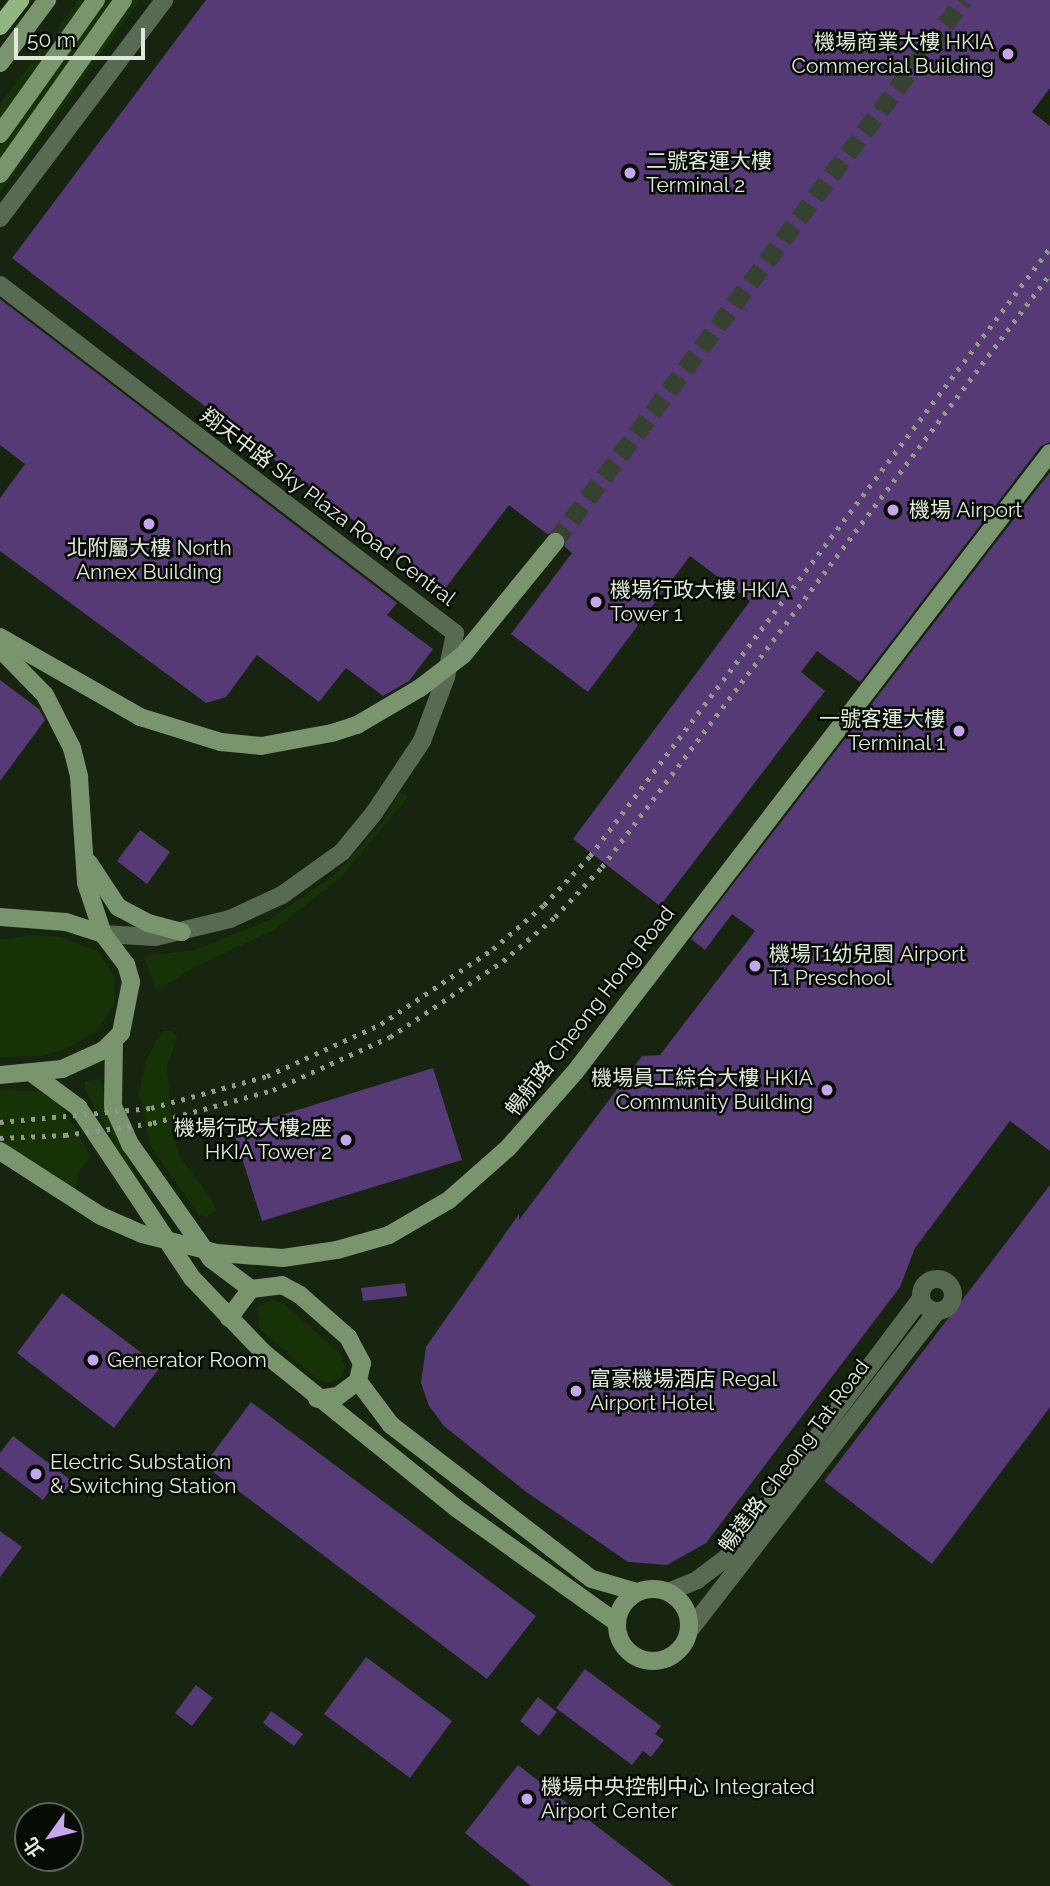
<!DOCTYPE html>
<html>
<head>
<meta charset="utf-8">
<style>
	body { margin:0 }
	#map { position:relative; width:1050px; height:1886px; overflow:hidden; background:#162410; font-family:Raleway,"Noto Sans TC",sans-serif }
	div>[style] { position:absolute }
	[style*='--x'] { left:calc(var(--x)*1px); top:calc(var(--y)*1px); width:calc(var(--w)*1px); rotate:calc(var(--a)*1deg) }
	.green>* { inset:0; background:#163207 }
	.building>* { inset:0; background:#553a75 }
	.secondary-tunnel>* { height:18px; margin-top:-9px; transform-origin:0; background:repeating-linear-gradient(90deg,#34422f 0 18px,transparent 0 27px) }
	.street>* { height:18px; margin:-9px; padding:0 9px; transform-origin:9px; border-radius:9px; background:#586a51 }
	.street>.ring { margin:-9px; padding:0; box-sizing:content-box; background:none; border:18px solid #586a51; border-radius:50% }
	.secondary>* { height:18px; margin:-9px; padding:0 9px; transform-origin:9px; border-radius:9px; background:#78956d }
	.secondary>.ring { margin:-9px; padding:0; box-sizing:content-box; background:none; border:18px solid #78956d; border-radius:50% }
	.primary>* { height:18px; margin:-9px; padding:0 9px; transform-origin:9px; border-radius:9px; background:#91b682 }
	.rail>* { height:5px; margin-top:-2.5px; transform-origin:0; background:repeating-linear-gradient(90deg,#8f9a8a 0 3.5px,transparent 0 10.5px) }
	.secondary-bridge>* { height:18px; margin:-9px; padding:0 9px; transform-origin:9px; border-radius:9px; background:#78956d }
	.dots>* { width:19px; height:19px; translate:-50% -50%; box-sizing:border-box; border:4px solid #060b04; border-radius:50% }
	span { translate:-50% -50%; white-space:nowrap; text-align:center; line-height:1.15; -webkit-text-stroke:5px #060b04; paint-order:stroke }
	.poi-label { font-size:21px; color:#e0eadc }
	.right { translate:-100% -50%; text-align:right }
	.left { translate:0 -50%; text-align:left }
	.street-label { font-size:21px; color:#e0eadc }
	.north { position:absolute; left:14px; top:1802px; width:70px; height:70px; box-sizing:border-box; background:#060b04; border:2px solid #5d645a; border-radius:50%; rotate:236deg; font-size:19px; font-weight:700; line-height:28px; text-align:center; color:#e0eadc }
	.north::after { content:''; display:block; margin:auto; width:24px; height:32px; background:#c6a6f0; clip-path:polygon(50% 0,100% 100%,50% 72%,0 100%) }
	.scale { position:absolute; left:14px; top:28px; width:131px; height:32px; box-sizing:border-box; border:4px solid #e0eadc; border-top:0; padding-left:9px; font-size:21px; line-height:24px; white-space:nowrap; color:#e0eadc; -webkit-text-stroke:5px #060b04; paint-order:stroke }
</style>
</head>
<body>
<div id="map">
	<div class="green">
		<div style="clip-path:polygon(79px 0,140px 0,0 193px,0 104px)"></div>
		<div style="clip-path:polygon(400px 792px,408px 797px,342px 876px,274px 930px,199px 965px,157px 990px,143px 956px,195px 950px,269px 920px,334px 875px,382px 823px)"></div>
		<div style="clip-path:polygon(30px 935px,61px 937px,99px 952px,114px 976px,114px 1005px,98px 1030px,72px 1046px,43px 1056px,0 1057px,0 940px)"></div>
		<div style="clip-path:polygon(162px 1031px,173px 1031px,177px 1037px,167px 1067px,173px 1133px,180px 1157px,211px 1198px,216px 1210px,208px 1217px,199px 1215px,151px 1147px,139px 1095px,145px 1062px)"></div>
		<div style="clip-path:polygon(101px 1079px,107px 1113px,151px 1207px,84px 1088px,85px 1081px)"></div>
		<div style="clip-path:polygon(0 1090px,44px 1092px,61px 1105px,91px 1156px,80px 1170px,75px 1192px,0 1143px)"></div>
		<div style="clip-path:polygon(272px 1299px,284px 1304px,341px 1354px,345px 1367px,341px 1377px,328px 1383px,318px 1380px,260px 1329px,257px 1308px)"></div>
	</div>
	<div class="building">
		<div style="clip-path:polygon(206px 0,1050px 0,1050px 88px,1032px 112px,1050px 126px,1050px 442px,1041px 446px,860px 682px,817px 651px,801px 672px,825px 691px,660px 906px,573px 839px,750px 601px,690px 556px,588px 692px,511px 634px,572px 553px,565px 547px,562px 533px,547px 534px,509px 505px,444px 590px,12px 258px)"></div>
		<div style="clip-path:polygon(0 299px,397px 603px,387px 615px,433px 649px,409px 681px,383px 696px,346px 668px,319px 702px,257px 655px,226px 697px,206px 703px,0 551px,0 498px,25px 464px,0 445px)"></div>
		<div style="clip-path:polygon(1050px 472px,1050px 1151px,1010px 1121px,915px 1248px,900px 1287px,706px 1543px,667px 1565px,628px 1562px,525px 1491px,444px 1426px,429px 1406px,421px 1383px,426px 1347px,519px 1214px,519px 1220px,642px 1056px,660px 1055px,755px 931px,732px 914px,705px 950px,691px 939px)"></div>
		<div style="clip-path:polygon(0 680px,39px 709px,45px 720px,0 781px)"></div>
		<div style="clip-path:polygon(140px 830px,170px 852px,147px 884px,117px 861px)"></div>
		<div style="clip-path:polygon(433px 1068px,462px 1160px,262px 1221px,233px 1130px)"></div>
		<div style="clip-path:polygon(1050px 1185px,1050px 1407px,932px 1564px,824px 1481px)"></div>
		<div style="clip-path:polygon(405px 1283px,407px 1296px,363px 1301px,361px 1288px)"></div>
		<div style="clip-path:polygon(62px 1293px,147px 1357px,151px 1352px,164px 1362px,114px 1428px,17px 1353px)"></div>
		<div style="clip-path:polygon(251px 1402px,536px 1616px,487px 1679px,204px 1465px)"></div>
		<div style="clip-path:polygon(13px 1436px,72px 1481px,62px 1495px,52px 1487px,43px 1500px,0 1467px,0 1453px)"></div>
		<div style="clip-path:polygon(0 1531px,22px 1547px,0 1577px)"></div>
		<div style="clip-path:polygon(366px 1657px,452px 1721px,410px 1778px,324px 1714px)"></div>
		<div style="clip-path:polygon(585px 1669px,661px 1726px,655px 1734px,664px 1740px,651px 1757px,643px 1751px,632px 1765px,556px 1708px)"></div>
		<div style="clip-path:polygon(196px 1685px,213px 1698px,192px 1726px,175px 1713px)"></div>
		<div style="clip-path:polygon(538px 1697px,557px 1712px,539px 1736px,520px 1721px)"></div>
		<div style="clip-path:polygon(271px 1711px,303px 1734px,294px 1746px,263px 1723px)"></div>
		<div style="clip-path:polygon(518px 1765px,674px 1886px,531px 1886px,465px 1833px)"></div>
	</div>
	<div class="secondary-tunnel">
		<div style="--x:555;--y:542;--w:679;--a:-52.96"></div>
	</div>
	<div class="street">
		<div style="--x:0;--y:218;--w:273;--a:-53"></div>
		<div style="--x:0;--y:285;--w:573;--a:37.41"></div>
		<div style="--x:455;--y:633;--w:45;--a:101.6"></div>
		<div style="--x:446;--y:677;--w:68;--a:110.6"></div>
		<div style="--x:422;--y:741;--w:87;--a:123.7"></div>
		<div style="--x:374;--y:813;--w:50;--a:129.4"></div>
		<div style="--x:342;--y:852;--w:74;--a:144.4"></div>
		<div style="--x:282;--y:895;--w:57;--a:155.2"></div>
		<div style="--x:230;--y:919;--w:77;--a:166.5"></div>
		<div style="--x:155;--y:937;--w:52;--a:-176.7"></div>
		<div class="ring" style="left:921px;top:1279px;width:14px;height:14px"></div>
		<div style="--x:668;--y:1592;--w:31;--a:-22"></div>
		<div style="--x:697;--y:1580;--w:38;--a:-37"></div>
		<div style="--x:727;--y:1557;--w:323;--a:-53.1"></div>
		<div style="--x:689;--y:1631;--w:405;--a:-52.2"></div>
	</div>
	<div class="secondary">
		<div style="--x:0;--y:63;--w:79;--a:-53.3"></div>
		<div style="--x:0;--y:134;--w:165;--a:-54.4"></div>
		<div style="--x:0;--y:174;--w:213;--a:-54.7"></div>
		<div style="--x:0;--y:637;--w:161;--a:29.7"></div>
		<div style="--x:140;--y:717;--w:85;--a:17.2"></div>
		<div style="--x:221;--y:742;--w:40;--a:5.7"></div>
		<div style="--x:261;--y:746;--w:72;--a:-10.4"></div>
		<div style="--x:332;--y:733;--w:26;--a:-18"></div>
		<div style="--x:357;--y:725;--w:73;--a:-30.4"></div>
		<div style="--x:0;--y:649;--w:64;--a:45.6"></div>
		<div style="--x:45;--y:695;--w:59;--a:63"></div>
		<div style="--x:72;--y:748;--w:30;--a:76"></div>
		<div style="--x:79;--y:777;--w:106;--a:86.2"></div>
		<div style="--x:86;--y:883;--w:54;--a:71.6"></div>
		<div style="--x:463;--y:655;--w:146;--a:-50.8"></div>
		<div style="--x:89;--y:863;--w:53;--a:56.6"></div>
		<div style="--x:118;--y:907;--w:34;--a:28"></div>
		<div style="--x:148;--y:923;--w:35;--a:15"></div>
		<div style="--x:0;--y:917;--w:66;--a:4.3"></div>
		<div style="--x:66;--y:922;--w:39;--a:18"></div>
		<div style="--x:103;--y:934;--w:38;--a:53"></div>
		<div style="--x:126;--y:964;--w:19;--a:74"></div>
		<div style="--x:131;--y:982;--w:52;--a:101.1"></div>
		<div style="--x:121;--y:1033;--w:24;--a:135"></div>
		<div style="--x:104;--y:1050;--w:46;--a:155.7"></div>
		<div style="--x:62;--y:1069;--w:62;--a:174.5"></div>
		<div style="--x:114;--y:1041;--w:65;--a:90.9"></div>
		<div style="--x:113;--y:1106;--w:42;--a:65.9"></div>
		<div style="--x:130;--y:1144;--w:141;--a:54.8"></div>
		<div style="--x:211;--y:1259;--w:50;--a:36.9"></div>
		<div style="--x:33;--y:1074;--w:56;--a:36.3"></div>
		<div style="--x:78;--y:1107;--w:206;--a:56.3"></div>
		<div style="--x:192;--y:1278;--w:104;--a:46.2"></div>
		<div style="--x:264;--y:1353;--w:247;--a:38.9"></div>
		<div style="--x:456;--y:1508;--w:198;--a:35.5"></div>
		<div style="--x:229;--y:1318;--w:36;--a:-53"></div>
		<div style="--x:251;--y:1289;--w:31;--a:-7"></div>
		<div style="--x:282;--y:1285;--w:21;--a:29"></div>
		<div style="--x:300;--y:1295;--w:64;--a:41.2"></div>
		<div style="--x:348;--y:1337;--w:30;--a:62"></div>
		<div style="--x:362;--y:1363;--w:18;--a:103"></div>
		<div style="--x:358;--y:1381;--w:25;--a:143"></div>
		<div style="--x:338;--y:1396;--w:21;--a:172"></div>
		<div style="--x:358;--y:1381;--w:55;--a:53.1"></div>
		<div style="--x:391;--y:1425;--w:253;--a:37.5"></div>
		<div style="--x:592;--y:1579;--w:47;--a:16.1"></div>
		<div class="ring" style="left:617px;top:1589px;width:54px;height:54px"></div>
	</div>
	<div class="primary">
		<div style="--x:0;--y:26;--w:33;--a:-52"></div>
	</div>
	<div class="rail">
		<div style="--x:0;--y:1122;--w:152;--a:-5.3"></div>
		<div style="--x:151;--y:1108;--w:120;--a:-15.4"></div>
		<div style="--x:267;--y:1076;--w:125;--a:-24.5"></div>
		<div style="--x:381;--y:1024;--w:135;--a:-33.8"></div>
		<div style="--x:493;--y:949;--w:67;--a:-40.8"></div>
		<div style="--x:544;--y:905;--w:67;--a:-46.8"></div>
		<div style="--x:590;--y:856;--w:762;--a:-52.89"></div>
		<div style="--x:0;--y:1138;--w:65;--a:-2.6"></div>
		<div style="--x:65;--y:1135;--w:89;--a:-7.8"></div>
		<div style="--x:153;--y:1123;--w:124;--a:-15.4"></div>
		<div style="--x:273;--y:1090;--w:128;--a:-24.4"></div>
		<div style="--x:390;--y:1037;--w:136;--a:-33.9"></div>
		<div style="--x:503;--y:961;--w:68;--a:-40.2"></div>
		<div style="--x:555;--y:917;--w:69;--a:-46.8"></div>
		<div style="--x:602;--y:867;--w:743;--a:-52.93"></div>
	</div>
	<div class="secondary-bridge">
		<div style="--x:420;--y:688;--w:54;--a:-37.5"></div>
		<div style="--x:0;--y:1151;--w:120;--a:32.8"></div>
		<div style="--x:101;--y:1216;--w:45;--a:23.7"></div>
		<div style="--x:142;--y:1234;--w:77;--a:14.2"></div>
		<div style="--x:217;--y:1253;--w:66;--a:4.3"></div>
		<div style="--x:283;--y:1258;--w:55;--a:-8.4"></div>
		<div style="--x:337;--y:1250;--w:54;--a:-16.1"></div>
		<div style="--x:389;--y:1235;--w:69;--a:-30.3"></div>
		<div style="--x:449;--y:1200;--w:79;--a:-41.4"></div>
		<div style="--x:508;--y:1148;--w:101;--a:-48.6"></div>
		<div style="--x:575;--y:1072;--w:780;--a:-52.5"></div>
	</div>
	<div class="dots">
		<div style="left:1008px;top:54px;background:#c6a6f0"></div>
		<div style="left:630px;top:173px;background:#c6a6f0"></div>
		<div style="left:893px;top:510px;background:#c6a6f0"></div>
		<div style="left:149px;top:524px;background:#c6a6f0"></div>
		<div style="left:596px;top:602px;background:#c6a6f0"></div>
		<div style="left:959px;top:731px;background:#c6a6f0"></div>
		<div style="left:755px;top:966px;background:#c6a6f0"></div>
		<div style="left:827px;top:1090px;background:#c6a6f0"></div>
		<div style="left:346px;top:1140px;background:#c6a6f0"></div>
		<div style="left:93px;top:1360px;background:#c6a6f0"></div>
		<div style="left:576px;top:1391px;background:#c6a6f0"></div>
		<div style="left:36px;top:1474px;background:#c6a6f0"></div>
		<div style="left:527px;top:1799px;background:#c6a6f0"></div>
	</div>
	<div class="poi-label">
		<span class="right" style="left:994px;top:54px">機場商業大樓 HKIA<br>Commercial Building</span>
		<span class="left" style="left:646px;top:173px">二號客運大樓<br>Terminal 2</span>
		<span class="left" style="left:909px;top:510px">機場 Airport</span>
		<span style="left:149px;top:560px">北附屬大樓 North<br>Annex Building</span>
		<span class="left" style="left:610px;top:602px">機場行政大樓 HKIA<br>Tower 1</span>
		<span class="right" style="left:945px;top:731px">一號客運大樓<br>Terminal 1</span>
		<span class="left" style="left:769px;top:966px">機場T1幼兒園 Airport<br>T1 Preschool</span>
		<span class="right" style="left:813px;top:1090px">機場員工綜合大樓 HKIA<br>Community Building</span>
		<span class="right" style="left:332px;top:1140px">機場行政大樓2座<br>HKIA Tower 2</span>
		<span class="left" style="left:107px;top:1360px">Generator Room</span>
		<span class="left" style="left:590px;top:1391px">富豪機場酒店 Regal<br>Airport Hotel</span>
		<span class="left" style="left:50px;top:1474px">Electric Substation<br>&amp; Switching Station</span>
		<span class="left" style="left:541px;top:1799px">機場中央控制中心 Integrated<br>Airport Center</span>
	</div>
	<div class="street-label">
		<span style="left:328px;top:507px;rotate:37deg">翔天中路 Sky Plaza Road Central</span>
		<span style="left:590px;top:1011px;rotate:-52deg">暢航路 Cheong Hong Road</span>
		<span style="left:794px;top:1456px;rotate:-53deg">暢達路 Cheong Tat Road</span>
	</div>
	<div class="north">北</div>
	<div class="scale">50 m</div>
</div>
</body>
</html>
